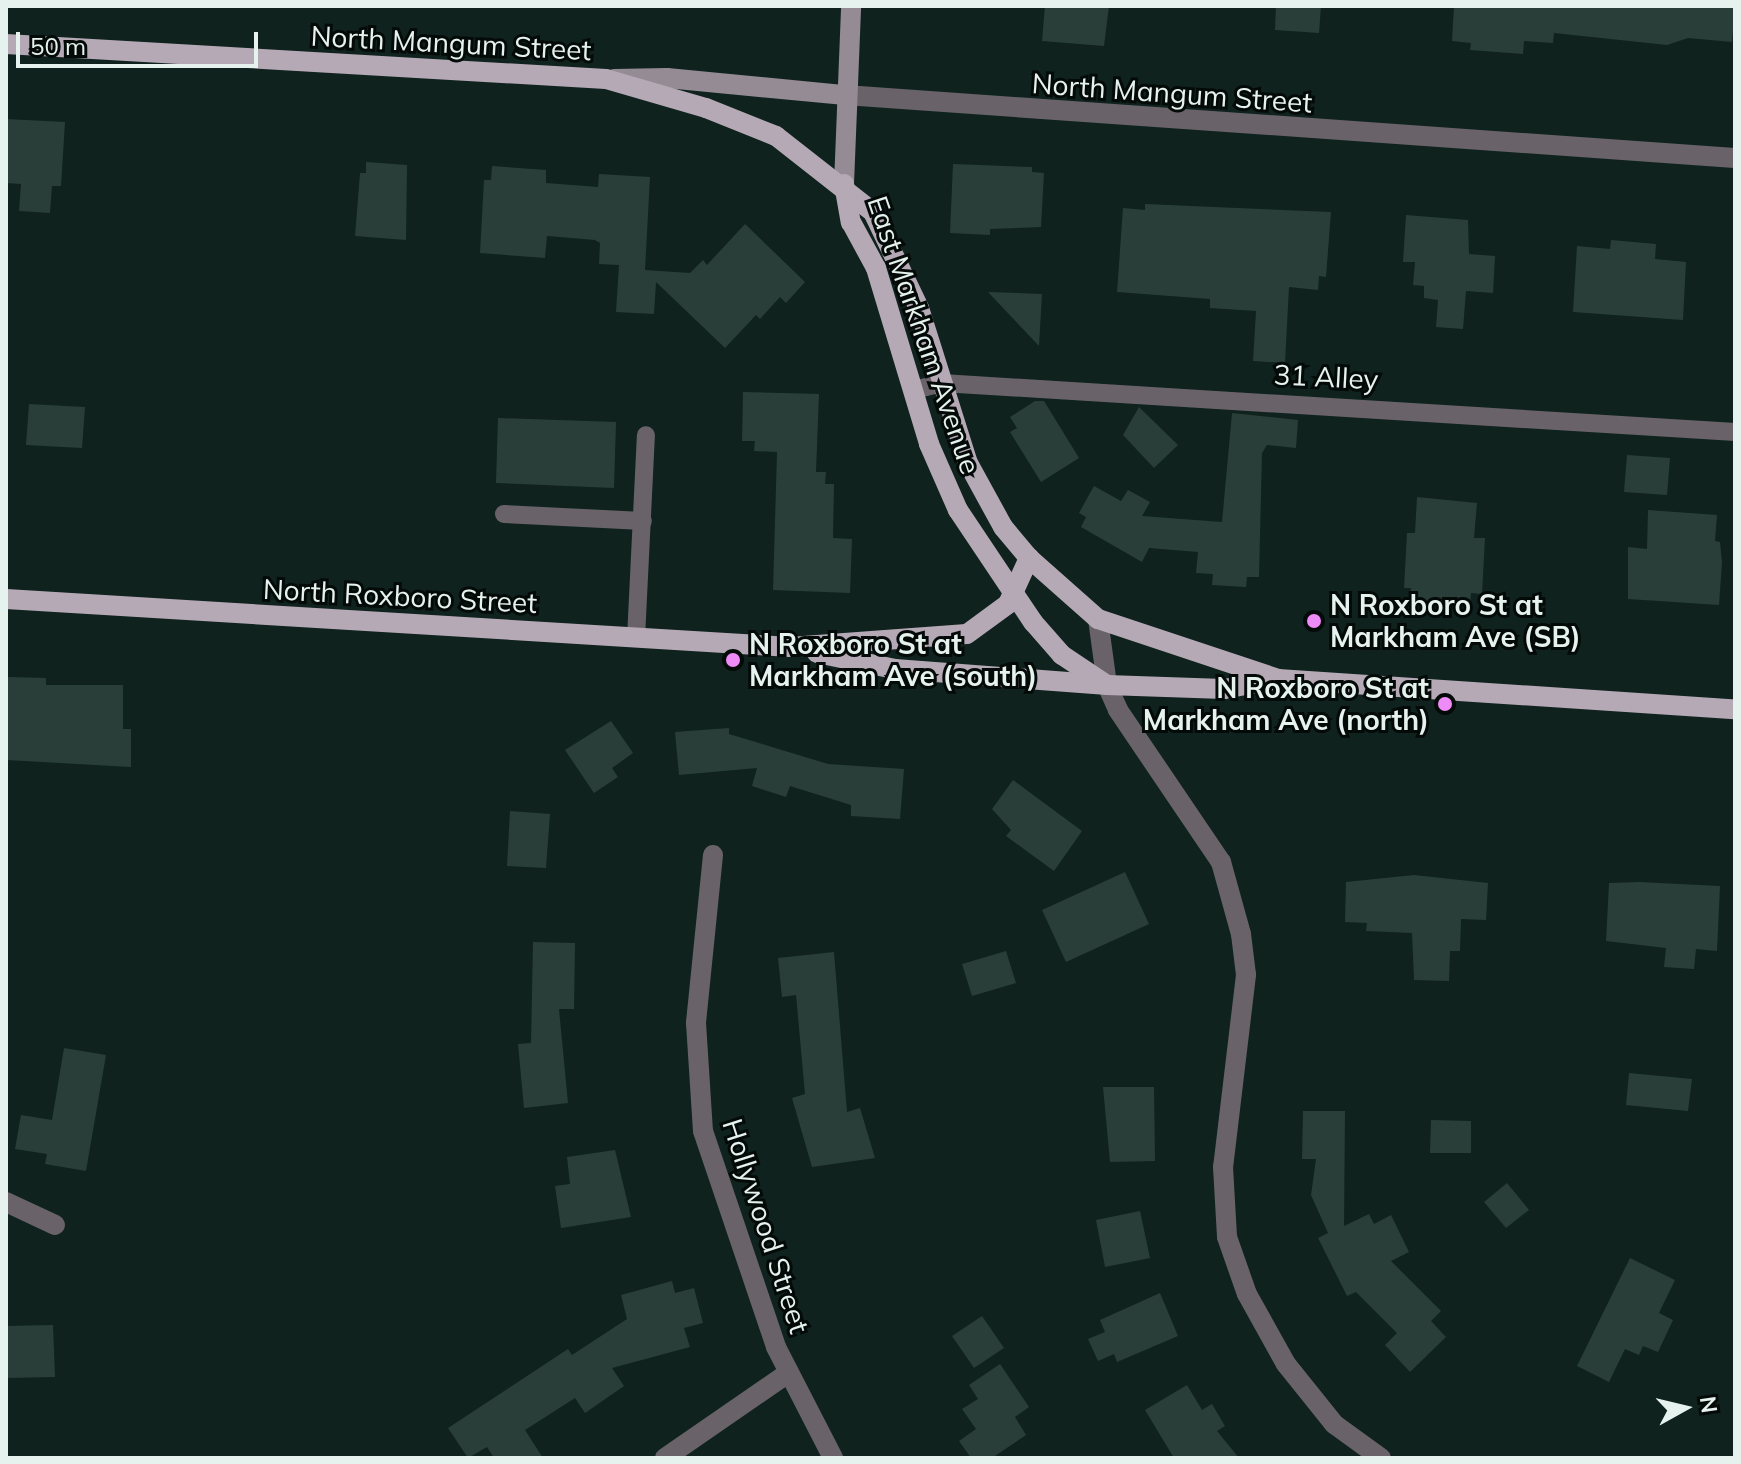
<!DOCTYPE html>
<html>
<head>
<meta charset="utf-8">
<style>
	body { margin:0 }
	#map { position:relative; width:1741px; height:1464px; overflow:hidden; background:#0f221e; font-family:Mulish,sans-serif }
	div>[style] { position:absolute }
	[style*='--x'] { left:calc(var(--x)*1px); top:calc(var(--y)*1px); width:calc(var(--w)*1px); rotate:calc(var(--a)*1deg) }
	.building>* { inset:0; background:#2a3e39 }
	.lane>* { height:18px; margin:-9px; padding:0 9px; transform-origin:9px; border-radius:9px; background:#696369 }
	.street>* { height:20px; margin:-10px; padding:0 10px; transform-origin:10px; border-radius:10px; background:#696369 }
	.secondary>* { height:20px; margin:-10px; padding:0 10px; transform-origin:10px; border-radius:10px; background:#948b95 }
	.primary>* { height:20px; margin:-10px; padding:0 10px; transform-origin:10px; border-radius:10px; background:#b6a9b6 }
	.dots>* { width:22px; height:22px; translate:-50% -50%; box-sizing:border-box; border:4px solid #040a08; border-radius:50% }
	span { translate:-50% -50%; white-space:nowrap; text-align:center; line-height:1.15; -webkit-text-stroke:6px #040a08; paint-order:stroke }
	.street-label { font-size:28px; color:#e6f2ee }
	.poi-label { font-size:28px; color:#e6f2ee; font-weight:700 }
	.left { translate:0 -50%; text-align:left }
	.right { translate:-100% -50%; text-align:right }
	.frame { position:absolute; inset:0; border:8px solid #e6f2ee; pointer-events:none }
	.north { position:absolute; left:1645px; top:1368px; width:80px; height:80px; -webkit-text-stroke:6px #040a08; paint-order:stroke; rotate:82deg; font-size:22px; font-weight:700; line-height:32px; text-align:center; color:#e6f2ee }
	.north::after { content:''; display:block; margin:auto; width:28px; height:36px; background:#e6f2ee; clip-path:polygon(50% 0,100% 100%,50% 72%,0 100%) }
	.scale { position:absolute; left:16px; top:32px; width:242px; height:36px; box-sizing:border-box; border:4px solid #e6f2ee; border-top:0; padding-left:10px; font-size:24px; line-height:28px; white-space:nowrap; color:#e6f2ee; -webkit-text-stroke:6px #040a08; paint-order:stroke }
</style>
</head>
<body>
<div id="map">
	<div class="building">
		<div style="clip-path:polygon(1045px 6px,1109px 6px,1104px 46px,1042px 41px)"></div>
		<div style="clip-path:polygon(1276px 6px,1321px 6px,1319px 33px,1275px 30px)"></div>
		<div style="clip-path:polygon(1454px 6px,1735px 6px,1732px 42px,1688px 38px,1667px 45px,1554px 33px,1553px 43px,1524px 41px,1523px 54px,1470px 50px,1471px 43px,1452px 41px)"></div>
		<div style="clip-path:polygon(6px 119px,65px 122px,61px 186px,52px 186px,50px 213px,19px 211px,21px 184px,6px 183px)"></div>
		<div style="clip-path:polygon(366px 162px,407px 165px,406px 240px,355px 236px,360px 173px,366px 173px)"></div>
		<div style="clip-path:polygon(953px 164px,1032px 167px,1032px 172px,1044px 173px,1041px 227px,990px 229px,990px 235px,950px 233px)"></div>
		<div style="clip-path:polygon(492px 166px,546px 170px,546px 183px,598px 187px,599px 174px,650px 177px,645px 270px,690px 273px,703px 260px,707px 265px,745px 224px,805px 282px,786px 303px,780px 297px,760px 319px,756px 315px,725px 348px,656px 282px,654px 314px,616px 312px,619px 265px,599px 264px,600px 243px,595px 240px,547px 236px,545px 258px,480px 253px,484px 180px,491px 180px)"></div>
		<div style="clip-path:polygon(1145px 204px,1331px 212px,1326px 277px,1319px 276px,1318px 290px,1289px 287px,1285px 363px,1253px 361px,1256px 311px,1210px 308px,1210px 299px,1117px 292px,1123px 208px,1145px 210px)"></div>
		<div style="clip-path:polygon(1406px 215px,1468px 220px,1469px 254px,1495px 256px,1493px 293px,1466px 291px,1463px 329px,1436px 327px,1438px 300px,1424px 298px,1424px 286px,1413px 285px,1415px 262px,1403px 262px)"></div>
		<div style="clip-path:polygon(1611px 240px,1656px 244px,1655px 259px,1686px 262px,1683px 320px,1573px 312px,1577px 246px,1610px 249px)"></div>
		<div style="clip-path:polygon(988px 292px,1042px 294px,1039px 346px)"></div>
		<div style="clip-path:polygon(743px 392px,819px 394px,816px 472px,826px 472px,825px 484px,834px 484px,833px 538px,852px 539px,850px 593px,773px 590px,777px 452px,754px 451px,755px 441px,742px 441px)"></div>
		<div style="clip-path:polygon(1035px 401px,1044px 401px,1079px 458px,1041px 482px,1010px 432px,1017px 428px,1010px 417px)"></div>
		<div style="clip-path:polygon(29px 404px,85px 407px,82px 448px,26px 445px)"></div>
		<div style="clip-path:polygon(1139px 407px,1178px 445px,1154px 468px,1123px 435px)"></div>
		<div style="clip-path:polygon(1232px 413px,1298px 420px,1296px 448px,1267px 445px,1262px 453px,1259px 577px,1247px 577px,1246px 587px,1212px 585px,1213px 574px,1196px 573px,1198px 552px,1149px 548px,1142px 562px,1081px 527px,1086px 517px,1079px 513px,1094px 486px,1121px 501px,1128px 490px,1150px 502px,1142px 516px,1222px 522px)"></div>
		<div style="clip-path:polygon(498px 418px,616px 422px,614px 488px,496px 483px)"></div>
		<div style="clip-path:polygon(1627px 455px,1670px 458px,1667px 495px,1624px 492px)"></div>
		<div style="clip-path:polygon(1417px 497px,1477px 503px,1474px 538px,1485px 538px,1482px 594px,1471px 593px,1470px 606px,1410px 601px,1411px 588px,1404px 588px,1407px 533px,1415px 533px)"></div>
		<div style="clip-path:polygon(1648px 510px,1717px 515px,1715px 541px,1720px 542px,1722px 562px,1719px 605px,1628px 599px,1628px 547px,1647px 549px)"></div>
		<div style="clip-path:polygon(6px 677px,46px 678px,46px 685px,123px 685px,123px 729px,131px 729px,131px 767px,6px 760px)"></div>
		<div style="clip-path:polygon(611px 721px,633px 753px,612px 768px,618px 777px,594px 793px,565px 750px)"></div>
		<div style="clip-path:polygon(729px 728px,729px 734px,828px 764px,904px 769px,900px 819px,851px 816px,851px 805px,790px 786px,786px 797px,752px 786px,757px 768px,679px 775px,675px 732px)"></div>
		<div style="clip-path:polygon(1013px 780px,1082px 831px,1054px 871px,1006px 836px,1011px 830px,992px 809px)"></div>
		<div style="clip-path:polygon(510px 811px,550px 814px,546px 868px,507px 866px)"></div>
		<div style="clip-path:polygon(1125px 872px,1149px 924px,1066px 962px,1042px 910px)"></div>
		<div style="clip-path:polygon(1414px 875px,1488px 883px,1486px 920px,1461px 919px,1460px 951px,1450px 951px,1449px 981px,1414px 980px,1412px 933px,1366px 931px,1367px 923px,1345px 922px,1346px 882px)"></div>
		<div style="clip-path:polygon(1639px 882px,1720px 886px,1717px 951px,1696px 949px,1694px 969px,1664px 967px,1666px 948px,1606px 941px,1609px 883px)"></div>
		<div style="clip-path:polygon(533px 942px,575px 943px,574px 1009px,559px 1009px,568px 1103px,524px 1108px,518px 1044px,531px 1043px)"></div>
		<div style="clip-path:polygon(1006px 951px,1016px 983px,972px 996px,962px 964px)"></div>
		<div style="clip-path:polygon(834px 952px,847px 1112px,860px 1108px,875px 1158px,812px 1167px,792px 1098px,805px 1094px,796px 995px,782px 997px,778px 958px)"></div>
		<div style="clip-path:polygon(64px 1048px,106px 1055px,86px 1171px,45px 1164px,47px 1154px,15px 1149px,21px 1115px,52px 1120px)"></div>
		<div style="clip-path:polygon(1629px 1073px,1692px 1079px,1688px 1111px,1626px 1105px)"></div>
		<div style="clip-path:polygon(1103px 1087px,1154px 1087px,1155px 1161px,1110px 1162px)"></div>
		<div style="clip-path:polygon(1303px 1111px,1345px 1111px,1344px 1226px,1369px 1214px,1374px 1224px,1391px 1215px,1409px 1252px,1391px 1261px,1441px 1311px,1431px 1321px,1446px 1337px,1410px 1372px,1385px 1345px,1397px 1333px,1356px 1292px,1347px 1296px,1318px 1238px,1328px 1233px,1311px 1195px,1316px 1159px,1302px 1159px)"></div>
		<div style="clip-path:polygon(1431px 1120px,1471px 1121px,1471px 1153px,1430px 1153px)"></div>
		<div style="clip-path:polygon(615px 1150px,631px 1217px,561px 1228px,555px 1186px,570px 1184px,567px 1157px)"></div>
		<div style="clip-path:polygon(1507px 1183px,1529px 1210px,1506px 1228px,1484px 1202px)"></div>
		<div style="clip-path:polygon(1140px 1211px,1150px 1258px,1105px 1267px,1096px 1220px)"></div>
		<div style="clip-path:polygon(1630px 1258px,1675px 1280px,1659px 1313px,1673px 1320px,1658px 1352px,1643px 1346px,1639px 1355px,1625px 1349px,1609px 1382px,1577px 1366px)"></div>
		<div style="clip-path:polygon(672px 1281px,675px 1293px,694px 1288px,703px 1323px,684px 1328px,690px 1347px,612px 1368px,624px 1386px,585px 1413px,575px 1398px,525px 1430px,543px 1458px,494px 1458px,487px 1447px,468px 1458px,448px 1428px,568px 1349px,572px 1355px,627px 1319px,621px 1295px)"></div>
		<div style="clip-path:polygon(1160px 1293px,1178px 1336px,1117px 1362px,1114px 1354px,1098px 1361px,1088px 1339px,1105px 1332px,1100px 1320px)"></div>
		<div style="clip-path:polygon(982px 1316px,1004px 1348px,974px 1368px,952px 1336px)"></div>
		<div style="clip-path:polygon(53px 1325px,55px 1377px,6px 1378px,6px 1326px)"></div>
		<div style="clip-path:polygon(1000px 1364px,1029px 1407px,1015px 1417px,1026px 1435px,992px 1458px,971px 1458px,959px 1441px,976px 1429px,962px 1409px,978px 1399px,969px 1385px)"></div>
		<div style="clip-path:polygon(1187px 1385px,1202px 1410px,1212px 1404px,1225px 1426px,1217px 1431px,1239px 1458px,1174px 1458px,1145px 1410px)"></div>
	</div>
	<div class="lane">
		<div style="--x:914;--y:390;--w:29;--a:-14"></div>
		<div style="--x:942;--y:383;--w:795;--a:3.54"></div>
		<div style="--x:504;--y:514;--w:139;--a:2.9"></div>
		<div style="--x:636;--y:638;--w:203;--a:-87.2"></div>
	</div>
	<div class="street">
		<div style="--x:845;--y:95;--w:892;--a:4.05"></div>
		<div style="--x:1098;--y:619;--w:67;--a:82.2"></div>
		<div style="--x:1107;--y:685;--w:27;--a:66"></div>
		<div style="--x:1118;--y:710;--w:184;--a:55.9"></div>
		<div style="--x:1221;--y:862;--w:75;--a:74.5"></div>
		<div style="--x:1241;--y:934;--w:41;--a:83"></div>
		<div style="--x:1246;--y:975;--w:193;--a:96.8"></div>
		<div style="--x:1223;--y:1167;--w:70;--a:86.7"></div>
		<div style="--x:1227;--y:1237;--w:60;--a:70.7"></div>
		<div style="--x:1247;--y:1294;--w:80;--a:60.9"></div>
		<div style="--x:1286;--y:1364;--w:77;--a:51.3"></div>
		<div style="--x:1334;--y:1424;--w:58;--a:35.9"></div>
		<div style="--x:713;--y:855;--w:169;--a:95.8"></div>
		<div style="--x:696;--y:1023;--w:108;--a:86.3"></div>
		<div style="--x:703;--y:1131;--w:228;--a:71.3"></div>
		<div style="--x:776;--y:1347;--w:125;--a:62.8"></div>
		<div style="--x:6;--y:1202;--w:54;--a:25.1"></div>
		<div style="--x:665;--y:1458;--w:150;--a:-34.6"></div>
	</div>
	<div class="secondary">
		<div style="--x:614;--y:79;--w:53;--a:-1.1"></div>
		<div style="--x:667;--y:78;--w:179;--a:5.5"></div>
		<div style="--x:844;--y:184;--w:178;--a:-87.7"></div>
	</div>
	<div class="primary">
		<div style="--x:6;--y:44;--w:601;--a:3.34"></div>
		<div style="--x:606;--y:79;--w:104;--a:16.2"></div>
		<div style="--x:706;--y:108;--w:75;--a:21.8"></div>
		<div style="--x:776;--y:136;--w:123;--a:38.1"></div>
		<div style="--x:873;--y:212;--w:106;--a:64.4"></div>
		<div style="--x:919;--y:308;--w:163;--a:72.5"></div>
		<div style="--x:968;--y:463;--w:73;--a:61.3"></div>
		<div style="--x:1003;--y:527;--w:40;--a:50"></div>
		<div style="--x:1029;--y:558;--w:92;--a:41.5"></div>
		<div style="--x:1098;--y:619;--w:190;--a:18.4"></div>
		<div style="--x:844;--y:184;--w:39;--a:80"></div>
		<div style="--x:851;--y:222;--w:52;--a:61.5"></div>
		<div style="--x:876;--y:268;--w:184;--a:73.2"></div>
		<div style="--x:929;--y:444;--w:72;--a:66.3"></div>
		<div style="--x:958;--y:510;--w:135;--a:56.2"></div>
		<div style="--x:1033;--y:622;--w:44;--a:48.7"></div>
		<div style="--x:1062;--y:655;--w:54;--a:33.7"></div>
		<div style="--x:6;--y:599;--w:785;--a:3.5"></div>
		<div style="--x:790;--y:647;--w:177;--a:-4.2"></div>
		<div style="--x:967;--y:634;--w:51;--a:-36.2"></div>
		<div style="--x:1008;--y:604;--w:51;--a:-65.5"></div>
		<div style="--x:817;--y:653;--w:80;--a:11.6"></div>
		<div style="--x:895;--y:669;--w:213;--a:4.3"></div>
		<div style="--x:1107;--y:685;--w:117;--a:2"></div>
		<div style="--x:1224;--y:689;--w:55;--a:-10.5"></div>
		<div style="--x:1278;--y:679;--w:458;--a:3.8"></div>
	</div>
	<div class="dots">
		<div style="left:1314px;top:621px;background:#ef8bf6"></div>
		<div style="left:733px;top:660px;background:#ef8bf6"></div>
		<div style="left:1445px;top:704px;background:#ef8bf6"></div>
	</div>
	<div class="street-label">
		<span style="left:451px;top:43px;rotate:3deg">North Mangum Street</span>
		<span style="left:1172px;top:93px;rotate:4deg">North Mangum Street</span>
		<span style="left:924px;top:335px;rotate:71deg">East Markham Avenue</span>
		<span style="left:1326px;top:377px;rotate:3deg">31 Alley</span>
		<span style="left:400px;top:596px;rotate:3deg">North Roxboro Street</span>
		<span style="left:766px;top:1226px;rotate:72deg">Hollywood Street</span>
	</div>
	<div class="poi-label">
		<span class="left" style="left:1330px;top:621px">N Roxboro St at<br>Markham Ave (SB)</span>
		<span class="left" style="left:749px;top:660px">N Roxboro St at<br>Markham Ave (south)</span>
		<span class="right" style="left:1429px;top:704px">N Roxboro St at<br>Markham Ave (north)</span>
	</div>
	<div class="frame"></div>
	<div class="north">N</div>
	<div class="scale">50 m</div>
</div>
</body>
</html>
